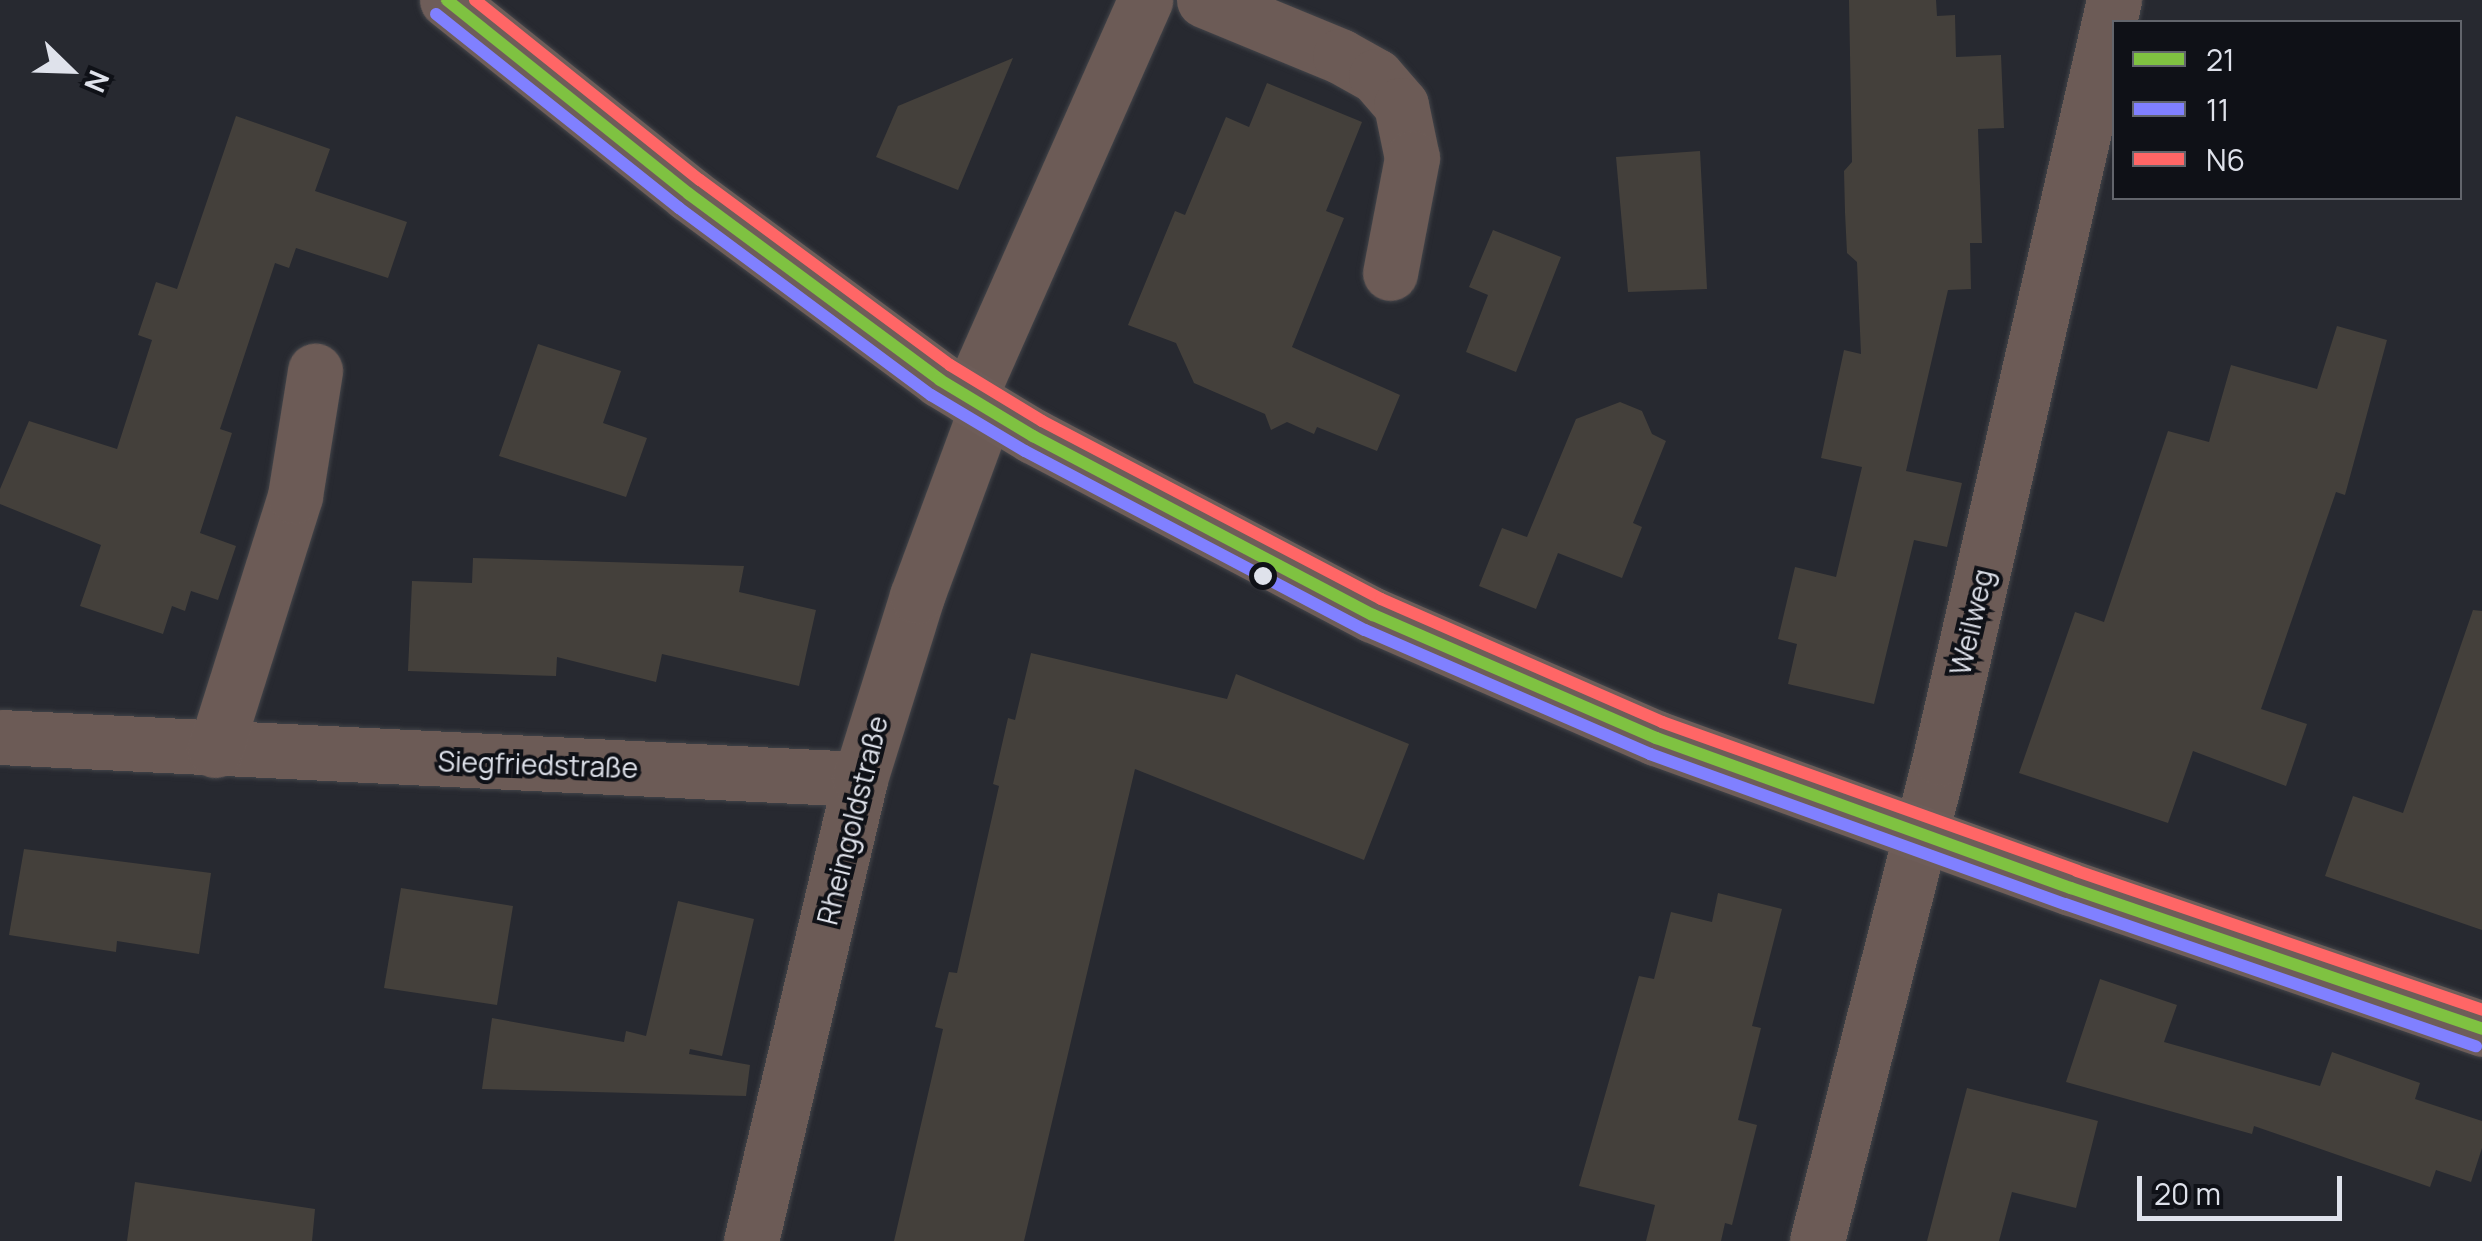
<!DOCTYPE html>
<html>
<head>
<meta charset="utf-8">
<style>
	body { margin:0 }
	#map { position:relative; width:2482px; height:1241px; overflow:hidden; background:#272930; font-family:Manrope,sans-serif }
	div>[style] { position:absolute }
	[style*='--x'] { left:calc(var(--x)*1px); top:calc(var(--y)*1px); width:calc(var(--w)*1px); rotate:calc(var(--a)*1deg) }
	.building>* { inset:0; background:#44403b }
	.roads { filter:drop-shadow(0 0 2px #424449) drop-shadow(0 0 2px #424449) }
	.street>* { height:55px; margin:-27.5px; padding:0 27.5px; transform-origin:27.5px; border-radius:27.5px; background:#6c5b56 }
	.secondary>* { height:55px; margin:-27.5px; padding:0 27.5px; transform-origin:27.5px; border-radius:27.5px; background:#6e5d59 }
	.bus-1>* { height:12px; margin:-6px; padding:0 6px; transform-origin:6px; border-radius:6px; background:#7fc241 }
	.bus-2>* { height:12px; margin:-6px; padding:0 6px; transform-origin:6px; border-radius:6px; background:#8080ff }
	.bus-3>* { height:12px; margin:-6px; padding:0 6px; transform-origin:6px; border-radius:6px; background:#f66 }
	.dots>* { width:28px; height:28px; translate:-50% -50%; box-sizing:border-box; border:5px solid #0f1117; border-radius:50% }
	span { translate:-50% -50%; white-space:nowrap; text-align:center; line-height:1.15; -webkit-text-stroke:8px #0f1117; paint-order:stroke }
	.street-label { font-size:28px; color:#dfe2eb }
	.legend { position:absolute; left:2112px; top:20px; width:350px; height:180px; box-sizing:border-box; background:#0f1117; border:2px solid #62656c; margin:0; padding:12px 18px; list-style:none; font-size:30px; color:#dfe2eb }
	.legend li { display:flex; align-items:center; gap:20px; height:50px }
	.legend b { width:50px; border:2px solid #62656c }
	.north { position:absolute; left:20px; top:20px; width:100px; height:100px; -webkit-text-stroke:8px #0f1117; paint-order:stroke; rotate:113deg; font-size:28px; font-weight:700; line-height:40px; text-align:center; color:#dfe2eb }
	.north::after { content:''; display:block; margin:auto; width:35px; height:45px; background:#dfe2eb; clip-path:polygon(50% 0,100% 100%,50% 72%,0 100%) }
	.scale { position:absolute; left:2137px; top:1176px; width:205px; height:45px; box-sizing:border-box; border:5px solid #dfe2eb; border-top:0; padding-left:12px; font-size:30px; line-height:35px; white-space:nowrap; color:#dfe2eb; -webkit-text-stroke:8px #0f1117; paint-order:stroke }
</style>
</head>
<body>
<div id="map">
	<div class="building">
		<div style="clip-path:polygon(1849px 0,1936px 0,1937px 16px,1955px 15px,1956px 57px,2001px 55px,2004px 128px,1978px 129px,1982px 243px,1970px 243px,1971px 289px,1948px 290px,1906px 471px,1962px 483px,1947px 547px,1914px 540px,1874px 704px,1788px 684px,1797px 644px,1778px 639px,1795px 567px,1836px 577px,1862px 467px,1821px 458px,1844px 350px,1861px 354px,1857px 262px,1847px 253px,1845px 212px,1844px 171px,1852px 162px)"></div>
		<div style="clip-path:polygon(1013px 58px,958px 190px,876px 157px,898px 106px)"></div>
		<div style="clip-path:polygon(1267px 83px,1362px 122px,1326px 211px,1344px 218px,1292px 347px,1400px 395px,1377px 451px,1317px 427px,1314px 434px,1287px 422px,1271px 430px,1265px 414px,1194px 383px,1176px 343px,1128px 325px,1175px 211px,1185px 215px,1226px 117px,1249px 127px)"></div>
		<div style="clip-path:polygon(236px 116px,330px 149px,315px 191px,407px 222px,388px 278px,296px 248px,289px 268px,275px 263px,220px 429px,232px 433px,200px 533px,236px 546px,218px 600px,191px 591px,185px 611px,172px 606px,163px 634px,80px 606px,101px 545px,0 504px,0 489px,29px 421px,117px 449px,152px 340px,138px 335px,156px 282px,177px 289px)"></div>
		<div style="clip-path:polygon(1700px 151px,1707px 289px,1628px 292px,1616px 157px)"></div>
		<div style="clip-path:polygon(1493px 230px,1561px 257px,1516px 372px,1466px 352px,1488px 295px,1469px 287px)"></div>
		<div style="clip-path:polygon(2337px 326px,2387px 340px,2345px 495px,2336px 492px,2261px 709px,2307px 724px,2286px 786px,2193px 751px,2168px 823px,2019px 773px,2075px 612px,2104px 622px,2168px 431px,2209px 442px,2231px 365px,2317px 389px)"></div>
		<div style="clip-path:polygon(538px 344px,621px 371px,603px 423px,647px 438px,626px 497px,499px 456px)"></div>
		<div style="clip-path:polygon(1620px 402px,1642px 411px,1652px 434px,1666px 441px,1633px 523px,1642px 527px,1622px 578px,1558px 553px,1536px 609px,1479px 586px,1502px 528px,1527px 537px,1576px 419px)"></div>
		<div style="clip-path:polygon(473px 558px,744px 566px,739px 592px,816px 610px,799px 686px,662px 654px,656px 682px,557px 657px,556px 676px,408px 671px,412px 581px,472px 583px)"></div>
		<div style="clip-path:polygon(2473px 610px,2482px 611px,2482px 930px,2325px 876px,2353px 796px,2403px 813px)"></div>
		<div style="clip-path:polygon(1031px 653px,1227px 699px,1236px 674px,1409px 744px,1364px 860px,1135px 769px,1024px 1241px,894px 1241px,943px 1029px,935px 1027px,949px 972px,957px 973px,999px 786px,993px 784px,1008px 718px,1015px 720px)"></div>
		<div style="clip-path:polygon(24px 849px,211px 873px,199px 954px,117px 941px,116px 952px,9px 935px)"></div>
		<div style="clip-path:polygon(401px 888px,513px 906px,497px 1005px,384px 988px)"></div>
		<div style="clip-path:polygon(1718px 893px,1782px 909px,1752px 1026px,1761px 1028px,1738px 1120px,1757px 1125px,1732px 1225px,1725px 1223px,1721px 1241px,1646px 1241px,1655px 1205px,1579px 1186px,1639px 976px,1654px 979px,1671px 912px,1712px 922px)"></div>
		<div style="clip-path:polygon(678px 901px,754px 919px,722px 1056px,690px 1049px,689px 1054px,750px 1065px,746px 1096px,482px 1089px,492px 1018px,624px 1042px,626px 1031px,646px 1036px)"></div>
		<div style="clip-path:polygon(2100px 979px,2177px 1005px,2164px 1042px,2320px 1086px,2332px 1052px,2420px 1083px,2415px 1099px,2482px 1121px,2482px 1148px,2471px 1182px,2436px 1170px,2430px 1187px,2254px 1126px,2252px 1134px,2066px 1082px)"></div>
		<div style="clip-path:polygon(1967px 1088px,2098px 1121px,2076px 1208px,2012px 1192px,1999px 1241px,1927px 1241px)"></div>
		<div style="clip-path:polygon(135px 1182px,315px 1209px,312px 1241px,127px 1241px)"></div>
	</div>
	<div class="roads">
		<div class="street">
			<div style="--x:1204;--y:0;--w:147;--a:22.4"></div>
			<div style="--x:1340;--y:56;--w:41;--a:29.1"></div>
			<div style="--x:1376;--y:76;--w:38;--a:49"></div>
			<div style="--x:1401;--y:105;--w:54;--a:78.3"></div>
			<div style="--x:1412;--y:158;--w:117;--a:100.8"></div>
			<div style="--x:969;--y:398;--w:435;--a:-66.1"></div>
			<div style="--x:0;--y:737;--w:861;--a:2.8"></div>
			<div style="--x:215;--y:750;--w:266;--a:-72.5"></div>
			<div style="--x:295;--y:496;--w:127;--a:-80.9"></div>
			<div style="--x:751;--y:1241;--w:475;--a:-76.7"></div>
			<div style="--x:860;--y:779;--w:192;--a:-72.7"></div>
			<div style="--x:917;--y:596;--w:199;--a:-69.7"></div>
			<div style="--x:1817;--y:1241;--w:498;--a:-75.7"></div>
			<div style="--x:1940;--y:758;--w:778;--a:-77.07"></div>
		</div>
		<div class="secondary">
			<div style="--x:447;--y:0;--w:310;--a:38.7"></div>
			<div style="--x:689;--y:194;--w:312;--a:36.5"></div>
			<div style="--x:940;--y:380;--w:109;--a:31.1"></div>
			<div style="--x:1033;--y:436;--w:384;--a:27.8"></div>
			<div style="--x:1373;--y:615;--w:309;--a:23.5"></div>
			<div style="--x:1656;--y:738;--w:441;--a:19.9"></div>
			<div style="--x:2071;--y:888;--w:435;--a:18.9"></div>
		</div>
	</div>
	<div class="bus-1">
		<div style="--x:447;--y:0;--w:310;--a:38.7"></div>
		<div style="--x:689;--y:194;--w:312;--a:36.5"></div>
		<div style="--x:940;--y:380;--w:109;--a:31.1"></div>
		<div style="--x:1033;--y:436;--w:384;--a:27.8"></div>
		<div style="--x:1373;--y:615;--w:309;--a:23.5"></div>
		<div style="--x:1656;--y:738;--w:441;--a:19.9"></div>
		<div style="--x:2071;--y:888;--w:435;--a:18.9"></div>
	</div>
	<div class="bus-2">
		<div style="--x:436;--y:14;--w:311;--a:38.6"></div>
		<div style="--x:679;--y:208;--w:314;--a:36.6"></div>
		<div style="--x:931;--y:395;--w:109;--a:30.8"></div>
		<div style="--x:1025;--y:451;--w:384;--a:27.8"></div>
		<div style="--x:1365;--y:630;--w:311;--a:23.5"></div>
		<div style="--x:1650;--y:754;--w:441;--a:19.9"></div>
		<div style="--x:2065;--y:904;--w:435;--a:19.1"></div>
	</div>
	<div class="bus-3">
		<div style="--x:475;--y:0;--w:288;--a:38.7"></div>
		<div style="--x:700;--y:180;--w:311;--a:36.5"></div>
		<div style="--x:950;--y:365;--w:108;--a:31.3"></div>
		<div style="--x:1042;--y:421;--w:383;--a:27.7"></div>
		<div style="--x:1381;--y:599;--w:307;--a:23.6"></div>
		<div style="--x:1662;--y:722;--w:441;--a:19.7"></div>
		<div style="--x:2077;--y:871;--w:428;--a:18.9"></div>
	</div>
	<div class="dots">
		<div style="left:1263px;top:576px;background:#dfe2eb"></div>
	</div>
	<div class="street-label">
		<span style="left:1971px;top:622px;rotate:-77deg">Weilweg</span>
		<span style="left:538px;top:764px;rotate:2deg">Siegfriedstraße</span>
		<span style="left:852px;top:820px;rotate:-76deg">Rheingoldstraße</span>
	</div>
	<ul class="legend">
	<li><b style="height:12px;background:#7fc241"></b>21</li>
	<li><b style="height:12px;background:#8080ff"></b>11</li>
	<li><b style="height:12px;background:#f66"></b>N6</li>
	</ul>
	<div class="north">N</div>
	<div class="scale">20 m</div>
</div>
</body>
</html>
